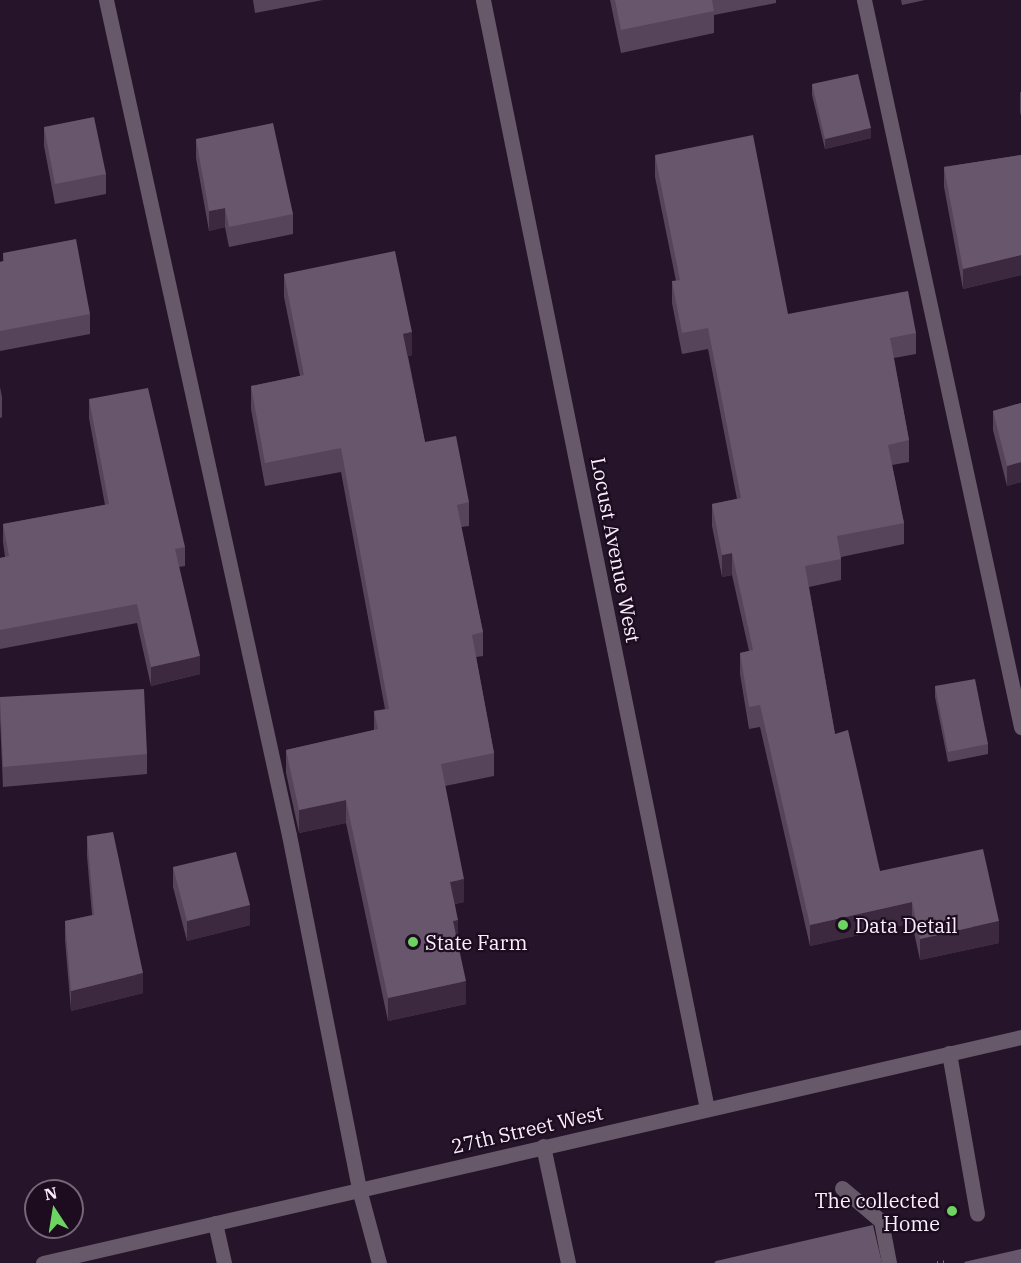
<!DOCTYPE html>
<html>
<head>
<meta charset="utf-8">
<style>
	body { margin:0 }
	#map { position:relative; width:1021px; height:1263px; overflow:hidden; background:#26152a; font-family:"IBM Plex Serif",serif }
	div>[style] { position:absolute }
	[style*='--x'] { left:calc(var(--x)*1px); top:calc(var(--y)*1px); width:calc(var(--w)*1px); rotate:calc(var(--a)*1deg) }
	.path>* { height:4px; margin-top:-2px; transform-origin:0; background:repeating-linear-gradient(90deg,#7c6d80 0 1.5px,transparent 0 6px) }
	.minor>* { height:15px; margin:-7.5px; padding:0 7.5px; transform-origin:7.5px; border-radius:7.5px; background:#67596a }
	.wall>* { inset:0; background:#56445a }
	.shaded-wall>* { inset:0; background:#3c2940 }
	.building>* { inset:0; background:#68566c }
	.dots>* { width:16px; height:16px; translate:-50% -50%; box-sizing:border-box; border:3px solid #1d0c20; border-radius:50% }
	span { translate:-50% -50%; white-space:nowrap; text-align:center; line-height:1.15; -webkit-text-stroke:4.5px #1d0c20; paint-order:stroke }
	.street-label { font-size:20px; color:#faeefc }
	.poi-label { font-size:20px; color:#faeefc }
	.left { translate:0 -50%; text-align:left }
	.right { translate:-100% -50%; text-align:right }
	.north { position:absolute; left:24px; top:1179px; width:60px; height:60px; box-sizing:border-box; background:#1d0c20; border:2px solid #756678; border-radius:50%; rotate:348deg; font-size:16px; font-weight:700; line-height:24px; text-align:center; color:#faeefc }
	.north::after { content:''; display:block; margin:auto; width:21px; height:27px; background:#6dd361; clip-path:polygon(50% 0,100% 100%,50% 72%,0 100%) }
</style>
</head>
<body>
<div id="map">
	<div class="path">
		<div style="--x:937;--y:1263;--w:12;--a:-5"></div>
	</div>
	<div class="minor">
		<div style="--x:106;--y:0;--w:855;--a:77.64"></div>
		<div style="--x:289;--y:835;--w:361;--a:78.8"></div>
		<div style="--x:359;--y:1189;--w:77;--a:74.9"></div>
		<div style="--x:483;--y:0;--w:1131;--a:78.58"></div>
		<div style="--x:864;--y:0;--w:744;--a:77.81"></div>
		<div style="--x:949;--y:1053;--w:163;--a:80.1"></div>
		<div style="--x:543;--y:1146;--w:120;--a:77.9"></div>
		<div style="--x:842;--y:1188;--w:51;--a:40.2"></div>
		<div style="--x:881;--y:1221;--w:43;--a:79.2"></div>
		<div style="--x:215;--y:1223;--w:41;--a:77.3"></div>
		<div style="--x:43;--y:1263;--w:1004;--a:-13.01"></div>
	</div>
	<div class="wall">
		<div style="clip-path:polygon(253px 0,323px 0,255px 13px)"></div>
		<div style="clip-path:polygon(610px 0,776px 0,776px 3px,714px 15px,714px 33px,621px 53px)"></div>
		<div style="clip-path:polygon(901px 0,925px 0,902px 5px)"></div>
		<div style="clip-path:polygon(812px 84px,871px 138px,825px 149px,812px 95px)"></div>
		<div style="clip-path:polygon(1020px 92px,1021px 92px,1021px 116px,1020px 112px)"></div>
		<div style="clip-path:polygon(44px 127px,106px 174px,106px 194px,55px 204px,44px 146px)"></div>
		<div style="clip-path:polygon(196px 139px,293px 214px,293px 234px,229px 247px,225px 227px,209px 231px,196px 158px)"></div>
		<div style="clip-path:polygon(655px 155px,788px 314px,916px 333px,916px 354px,894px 358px,909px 440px,909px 462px,892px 465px,904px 523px,904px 544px,841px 557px,841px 580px,809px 587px,835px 734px,880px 871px,999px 943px,920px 960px,912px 923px,810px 946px,760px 727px,749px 729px,740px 674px,740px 653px,749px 651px,732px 575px,722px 577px,712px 526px,712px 504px,737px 499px,708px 349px,682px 354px,672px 303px,672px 281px,676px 281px,655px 177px)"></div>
		<div style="clip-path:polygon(1021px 155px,1021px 275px,963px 289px,944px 187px,944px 167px)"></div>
		<div style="clip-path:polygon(3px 253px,90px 314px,90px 334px,0 351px,0 262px,3px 261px)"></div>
		<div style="clip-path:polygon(284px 274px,412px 355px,408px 356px,425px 442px,469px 502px,469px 526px,461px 527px,483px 632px,483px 656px,476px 657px,494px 753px,494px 776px,445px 786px,464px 902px,455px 904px,458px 943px,466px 1004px,388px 1021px,346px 823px,299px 833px,286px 773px,286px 750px,374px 730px,374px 711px,385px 709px,341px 472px,265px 486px,251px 409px,251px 386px,300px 376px,284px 297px)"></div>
		<div style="clip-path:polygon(0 387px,2px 397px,2px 417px,0 418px)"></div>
		<div style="clip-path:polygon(89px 399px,185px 547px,185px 566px,179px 567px,200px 674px,151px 686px,137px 623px,0 649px,0 558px,5px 557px,3px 542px,3px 524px,105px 505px,89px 418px)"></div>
		<div style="clip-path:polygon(1021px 403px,1021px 482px,1007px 486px,993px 430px,993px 411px)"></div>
		<div style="clip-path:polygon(935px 686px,988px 744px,988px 754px,948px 762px,935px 697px)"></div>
		<div style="clip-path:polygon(0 697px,147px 754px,147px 774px,3px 787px,0 719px)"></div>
		<div style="clip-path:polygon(87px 836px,143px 993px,71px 1011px,65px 940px,65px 921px,92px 915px,87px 856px)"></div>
		<div style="clip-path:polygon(173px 867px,250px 925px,187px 941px,173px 887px)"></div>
	</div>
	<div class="shaded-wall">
		<div style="clip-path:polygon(871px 128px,871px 138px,825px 149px,825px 139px)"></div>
		<div style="clip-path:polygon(225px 208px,225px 227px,209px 231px,209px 211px)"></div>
		<div style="clip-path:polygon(1021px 255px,1021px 275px,963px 289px,963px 269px)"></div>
		<div style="clip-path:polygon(412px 332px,412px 355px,403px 357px,403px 334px)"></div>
		<div style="clip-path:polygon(1021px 462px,1021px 482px,1007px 486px,1007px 466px)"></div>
		<div style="clip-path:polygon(732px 553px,732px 575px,722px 577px,722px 555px)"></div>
		<div style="clip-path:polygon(200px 656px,200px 674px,151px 686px,151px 667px)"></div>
		<div style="clip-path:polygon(346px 800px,346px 823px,299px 833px,299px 810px)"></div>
		<div style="clip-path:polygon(464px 879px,464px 902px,450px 905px,450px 882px)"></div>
		<div style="clip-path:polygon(912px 902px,912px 923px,810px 946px,810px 925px)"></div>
		<div style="clip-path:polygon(250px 905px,250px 925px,187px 941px,187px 921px)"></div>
		<div style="clip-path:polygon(458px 920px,458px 943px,453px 944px,453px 921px)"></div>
		<div style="clip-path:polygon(999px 921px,999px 943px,920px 960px,920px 939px)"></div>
		<div style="clip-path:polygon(143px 973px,143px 993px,71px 1011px,71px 991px)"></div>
		<div style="clip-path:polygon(466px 981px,466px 1004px,388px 1021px,388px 998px)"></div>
	</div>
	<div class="building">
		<div style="clip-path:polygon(615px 0,712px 0,714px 11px,621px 30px)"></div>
		<div style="clip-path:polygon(858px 74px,871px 128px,825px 139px,812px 84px)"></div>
		<div style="clip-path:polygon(94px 117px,106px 174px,55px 184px,44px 127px)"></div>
		<div style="clip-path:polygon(273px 123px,293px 214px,229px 227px,225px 208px,209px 211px,196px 139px)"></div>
		<div style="clip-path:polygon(753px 135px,788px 314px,908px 291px,916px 333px,890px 338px,909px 440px,888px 445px,904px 523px,837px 536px,841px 559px,805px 566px,835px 734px,848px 730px,880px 871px,983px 849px,999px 921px,920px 939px,912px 902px,810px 925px,760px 705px,749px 707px,740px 653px,753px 650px,732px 553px,722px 555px,712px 504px,741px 498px,708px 328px,682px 333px,672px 281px,680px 280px,655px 155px)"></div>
		<div style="clip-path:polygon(1021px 155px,1021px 255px,963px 269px,944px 167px)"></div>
		<div style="clip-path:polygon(76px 239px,90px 314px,0 331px,0 262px,4px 261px,3px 253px)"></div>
		<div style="clip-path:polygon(395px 251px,412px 332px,403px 334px,425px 442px,456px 436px,469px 502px,457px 505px,483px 632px,472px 635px,494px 753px,441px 764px,464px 879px,450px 882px,458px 920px,453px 921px,466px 981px,388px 998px,346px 800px,299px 810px,286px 750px,378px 729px,374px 711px,389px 709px,341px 448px,265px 463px,251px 386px,304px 375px,284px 274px)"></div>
		<div style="clip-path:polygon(148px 388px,185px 547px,175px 549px,200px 656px,151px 667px,137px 604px,0 630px,0 558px,9px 556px,3px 524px,109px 504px,89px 399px)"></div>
		<div style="clip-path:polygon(1021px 403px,1021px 462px,1007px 466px,993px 411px)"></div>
		<div style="clip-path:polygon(975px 679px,988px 744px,948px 752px,935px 686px)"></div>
		<div style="clip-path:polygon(144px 689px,147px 754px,3px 767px,0 697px)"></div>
		<div style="clip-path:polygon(113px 832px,143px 973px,71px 991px,65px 921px,94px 915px,87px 836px)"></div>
		<div style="clip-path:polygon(236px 852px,250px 905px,187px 921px,173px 867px)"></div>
		<div style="clip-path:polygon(873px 1225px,882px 1263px,714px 1263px,716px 1261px)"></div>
		<div style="clip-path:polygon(1021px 1249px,1021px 1263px,965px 1263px,964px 1262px)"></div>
	</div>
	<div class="dots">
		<div style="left:843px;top:925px;background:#6dd361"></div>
		<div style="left:413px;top:942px;background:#6dd361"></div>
		<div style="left:952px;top:1211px;background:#6dd361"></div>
	</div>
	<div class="street-label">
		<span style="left:616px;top:550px;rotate:79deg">Locust Avenue West</span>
		<span style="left:527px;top:1129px;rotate:-13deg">27th Street West</span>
	</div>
	<div class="poi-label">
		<span class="left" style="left:855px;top:925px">Data Detail</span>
		<span class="left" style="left:425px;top:942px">State Farm</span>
		<span class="right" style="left:940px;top:1212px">The collected<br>Home</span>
	</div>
	<div class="north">N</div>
</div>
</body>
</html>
